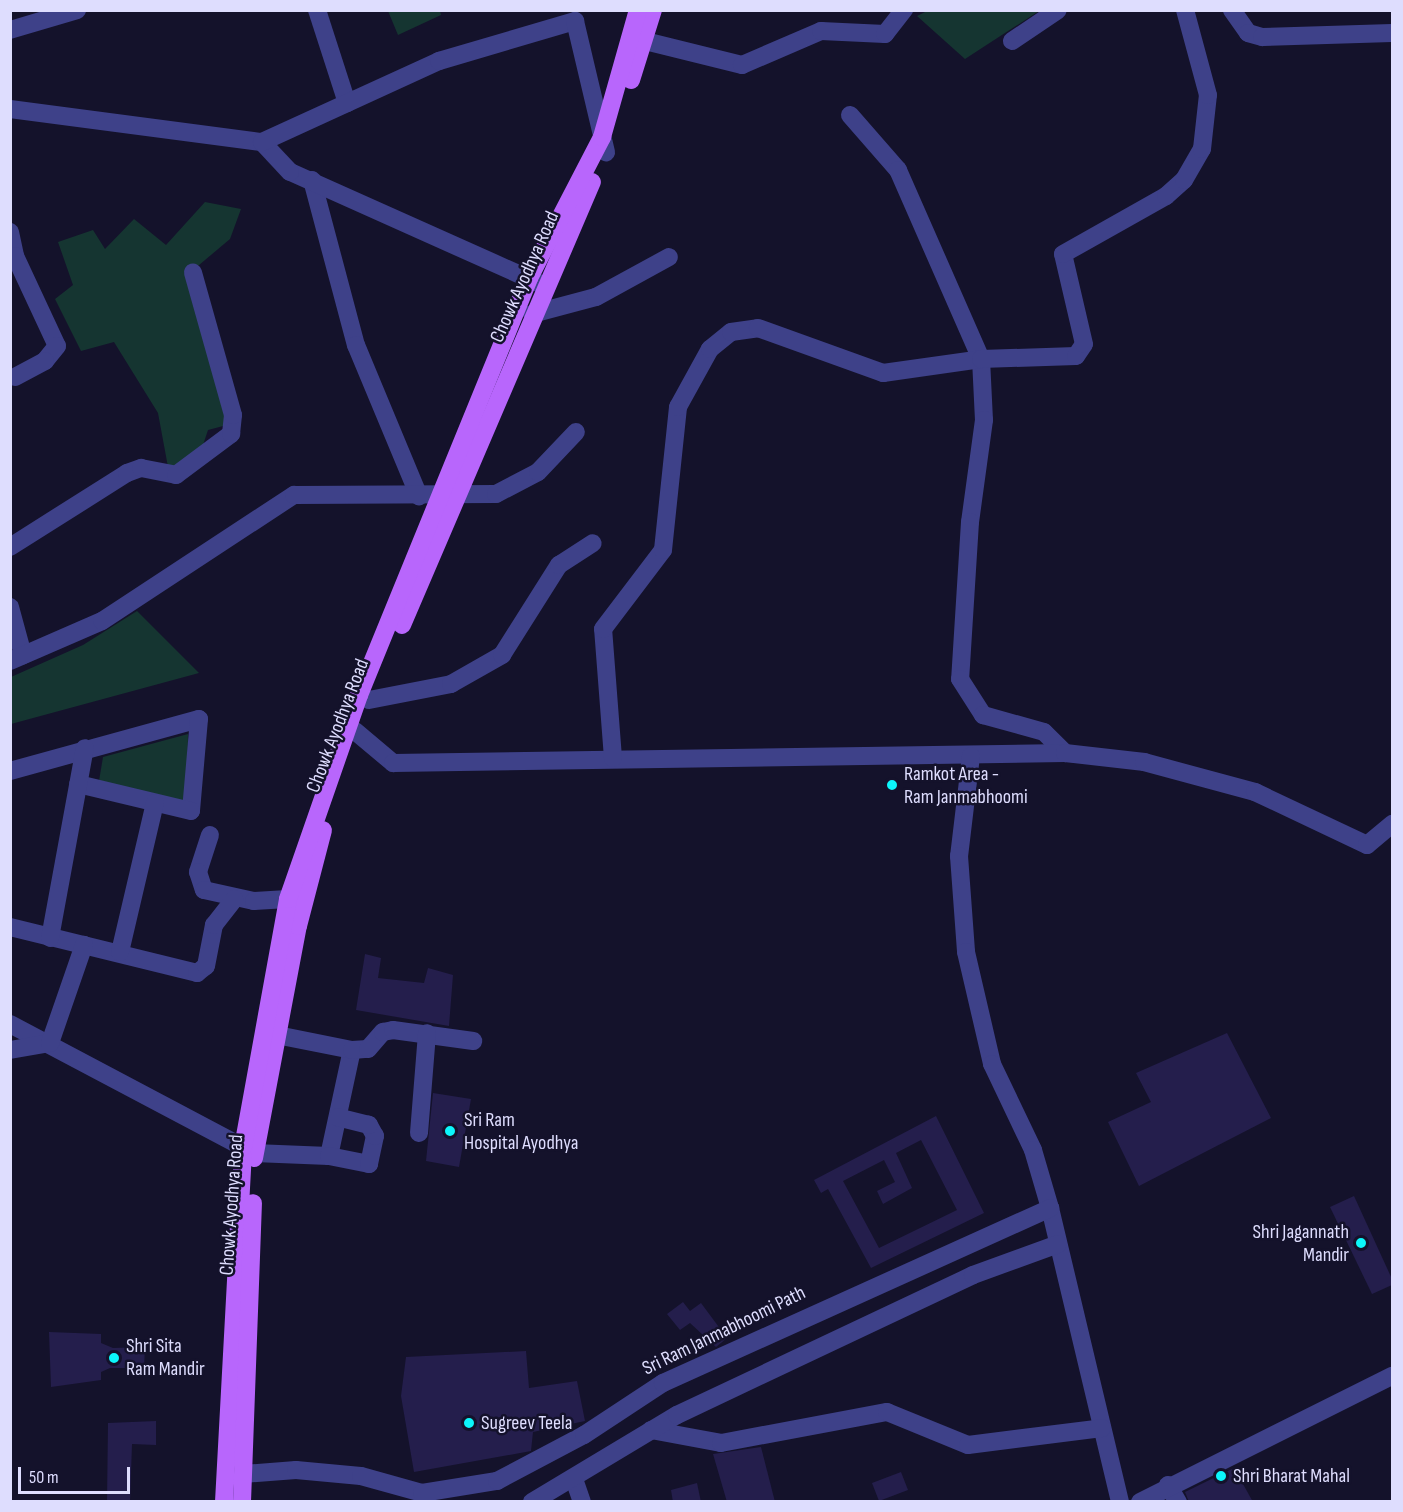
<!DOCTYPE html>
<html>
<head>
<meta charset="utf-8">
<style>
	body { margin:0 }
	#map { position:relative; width:1403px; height:1512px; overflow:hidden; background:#14122b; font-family:"Sofia Sans Condensed",sans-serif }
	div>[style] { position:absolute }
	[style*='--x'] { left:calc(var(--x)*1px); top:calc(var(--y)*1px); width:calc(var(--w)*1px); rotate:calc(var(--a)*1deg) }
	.green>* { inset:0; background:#153531 }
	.building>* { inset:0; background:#241e4c }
	.minor>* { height:18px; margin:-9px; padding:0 9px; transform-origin:9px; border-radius:9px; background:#3e4189 }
	.major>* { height:18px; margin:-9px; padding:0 9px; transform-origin:9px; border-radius:9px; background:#b866fc }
	.dots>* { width:16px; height:16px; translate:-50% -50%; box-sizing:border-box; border:3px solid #14122b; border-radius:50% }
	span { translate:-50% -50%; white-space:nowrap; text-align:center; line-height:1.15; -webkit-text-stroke:5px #14122b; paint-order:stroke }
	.street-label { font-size:20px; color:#deddfe }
	.poi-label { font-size:20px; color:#deddfe }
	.left { translate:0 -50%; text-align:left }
	.right { translate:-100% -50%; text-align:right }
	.frame { position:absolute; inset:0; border:12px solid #deddfe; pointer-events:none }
	.scale { position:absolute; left:18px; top:1467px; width:112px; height:27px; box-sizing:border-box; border:3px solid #deddfe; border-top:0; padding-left:8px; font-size:18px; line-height:21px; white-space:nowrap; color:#deddfe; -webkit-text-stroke:4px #14122b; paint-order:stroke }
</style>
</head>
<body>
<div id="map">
	<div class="green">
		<div style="clip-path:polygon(388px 11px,440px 11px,441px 15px,398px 35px)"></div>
		<div style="clip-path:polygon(927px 11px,927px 10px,1039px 11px,965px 59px,917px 16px)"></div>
		<div style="clip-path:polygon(205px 202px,241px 209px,230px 239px,186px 276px,227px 425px,208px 430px,201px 451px,177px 468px,168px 467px,158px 413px,114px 342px,81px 351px,55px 299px,73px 285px,58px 242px,93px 230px,105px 249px,134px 219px,166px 245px)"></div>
		<div style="clip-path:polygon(137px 611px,199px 673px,11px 724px,11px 677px,83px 645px)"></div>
		<div style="clip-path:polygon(188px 734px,187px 805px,99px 781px,103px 757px)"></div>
	</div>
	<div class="building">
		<div style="clip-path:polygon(365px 954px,381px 958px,378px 978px,424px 983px,428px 968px,453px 975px,449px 1026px,356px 1010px)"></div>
		<div style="clip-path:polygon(1227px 1033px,1271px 1118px,1139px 1186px,1108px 1122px,1151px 1102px,1136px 1073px)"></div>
		<div style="clip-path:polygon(433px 1093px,471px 1099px,459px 1167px,426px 1161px)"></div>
		<div style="clip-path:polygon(evenodd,936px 1116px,984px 1213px,871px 1268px,828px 1189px,821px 1193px,814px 1180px,936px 1116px,921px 1140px,957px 1210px,879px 1248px,843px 1181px,884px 1160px,895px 1182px,877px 1191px,883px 1204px,912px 1188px,896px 1153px,921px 1140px)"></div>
		<div style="clip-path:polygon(1354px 1196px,1392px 1279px,1392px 1285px,1372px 1294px,1330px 1207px)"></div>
		<div style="clip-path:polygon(683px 1302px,690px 1311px,701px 1303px,727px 1338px,716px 1347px,690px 1323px,680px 1330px,667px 1314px)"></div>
		<div style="clip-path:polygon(49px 1332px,101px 1334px,101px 1343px,113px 1348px,145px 1347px,144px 1368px,110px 1368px,101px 1372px,101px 1380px,51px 1387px)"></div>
		<div style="clip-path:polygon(526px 1351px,529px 1388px,577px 1381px,585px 1421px,533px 1432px,531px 1451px,414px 1472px,401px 1396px,406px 1357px)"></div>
		<div style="clip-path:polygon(156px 1421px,156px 1445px,132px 1444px,130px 1502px,107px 1502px,108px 1423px)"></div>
		<div style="clip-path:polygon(761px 1447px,775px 1502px,727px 1502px,713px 1454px)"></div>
		<div style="clip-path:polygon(1234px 1468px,1253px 1502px,1189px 1502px,1185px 1492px)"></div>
		<div style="clip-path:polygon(901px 1472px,908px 1490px,879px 1501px,872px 1483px)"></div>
		<div style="clip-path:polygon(697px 1483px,701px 1502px,673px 1502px,671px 1490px)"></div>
	</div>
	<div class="minor">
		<div style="--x:317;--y:10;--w:98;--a:72.1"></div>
		<div style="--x:1232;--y:10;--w:28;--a:55"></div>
		<div style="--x:1248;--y:33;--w:15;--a:16"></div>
		<div style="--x:1262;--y:37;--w:130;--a:-1.8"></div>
		<div style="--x:10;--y:30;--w:70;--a:-16.6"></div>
		<div style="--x:645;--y:41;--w:100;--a:13.9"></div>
		<div style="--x:742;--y:65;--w:86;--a:-23.3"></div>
		<div style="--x:821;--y:31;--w:64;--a:2.7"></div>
		<div style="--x:885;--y:34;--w:31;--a:-52"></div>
		<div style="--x:1012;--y:41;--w:55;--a:-34"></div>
		<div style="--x:10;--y:109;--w:254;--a:7.5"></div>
		<div style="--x:850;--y:115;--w:73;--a:48.9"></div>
		<div style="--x:898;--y:170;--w:206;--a:66.3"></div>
		<div style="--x:981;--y:359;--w:61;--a:87.2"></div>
		<div style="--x:984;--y:420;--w:103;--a:97.8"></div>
		<div style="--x:970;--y:522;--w:157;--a:93.6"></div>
		<div style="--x:960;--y:679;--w:43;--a:57.4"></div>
		<div style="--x:983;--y:715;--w:63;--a:15.6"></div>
		<div style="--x:1044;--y:732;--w:30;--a:45"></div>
		<div style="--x:312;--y:180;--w:171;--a:75.1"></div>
		<div style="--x:356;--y:345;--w:164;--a:67.4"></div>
		<div style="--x:10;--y:232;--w:25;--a:78"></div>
		<div style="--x:15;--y:256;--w:99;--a:65"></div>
		<div style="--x:57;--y:346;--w:19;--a:129"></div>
		<div style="--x:45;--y:361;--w:34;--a:152"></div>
		<div style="--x:543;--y:285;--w:277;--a:-155.9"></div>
		<div style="--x:290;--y:172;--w:41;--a:-133"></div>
		<div style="--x:262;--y:142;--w:195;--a:-24.6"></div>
		<div style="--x:439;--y:61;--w:142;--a:-16.4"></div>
		<div style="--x:575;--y:21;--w:135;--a:76.7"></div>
		<div style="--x:532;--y:314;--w:66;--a:-14.9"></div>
		<div style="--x:596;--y:297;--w:83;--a:-28.7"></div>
		<div style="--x:10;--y:547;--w:138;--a:-32.3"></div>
		<div style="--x:127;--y:473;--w:15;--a:-20"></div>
		<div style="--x:141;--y:468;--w:36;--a:11"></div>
		<div style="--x:176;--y:475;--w:69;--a:-36.7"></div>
		<div style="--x:231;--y:434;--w:19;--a:-84"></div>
		<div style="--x:233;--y:415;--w:148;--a:-105.7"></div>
		<div style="--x:10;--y:607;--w:50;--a:74.8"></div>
		<div style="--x:10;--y:661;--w:100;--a:-23.5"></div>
		<div style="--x:102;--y:621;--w:230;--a:-33.3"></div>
		<div style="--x:294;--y:495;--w:202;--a:-0.3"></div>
		<div style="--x:496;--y:494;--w:47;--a:-27.6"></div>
		<div style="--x:538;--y:472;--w:55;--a:-46.5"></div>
		<div style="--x:369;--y:700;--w:84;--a:-11"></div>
		<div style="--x:451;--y:684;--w:59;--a:-29.6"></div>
		<div style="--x:502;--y:655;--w:107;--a:-57.7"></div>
		<div style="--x:559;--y:565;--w:40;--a:-32.9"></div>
		<div style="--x:355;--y:731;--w:50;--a:40.1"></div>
		<div style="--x:393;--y:763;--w:672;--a:-0.85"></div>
		<div style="--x:1065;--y:753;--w:80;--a:6.5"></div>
		<div style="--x:1144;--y:762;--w:115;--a:15.1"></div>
		<div style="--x:1255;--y:792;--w:124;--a:25.3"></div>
		<div style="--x:1367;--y:845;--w:33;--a:-40"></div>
		<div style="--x:971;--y:756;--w:101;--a:96.8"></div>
		<div style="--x:959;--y:856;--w:96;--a:85.8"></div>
		<div style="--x:966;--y:952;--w:115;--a:76.9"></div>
		<div style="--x:992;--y:1064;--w:95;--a:64.5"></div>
		<div style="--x:1033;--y:1150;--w:60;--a:73.7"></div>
		<div style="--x:1050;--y:1208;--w:302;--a:76.6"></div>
		<div style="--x:613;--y:758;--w:129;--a:-94.4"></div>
		<div style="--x:603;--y:629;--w:99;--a:-52.8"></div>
		<div style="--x:663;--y:550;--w:144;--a:-84"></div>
		<div style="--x:678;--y:407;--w:66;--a:-61.1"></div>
		<div style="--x:710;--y:349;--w:27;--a:-39"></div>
		<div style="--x:731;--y:332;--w:27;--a:-8"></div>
		<div style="--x:758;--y:328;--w:133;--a:19.8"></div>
		<div style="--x:883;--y:373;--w:99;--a:-8.1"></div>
		<div style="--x:981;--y:359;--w:95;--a:-1.8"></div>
		<div style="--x:1076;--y:356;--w:14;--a:-56"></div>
		<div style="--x:1084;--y:344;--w:92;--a:-103.1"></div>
		<div style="--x:1063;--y:254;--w:118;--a:-29.4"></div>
		<div style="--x:1166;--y:196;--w:24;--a:-42"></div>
		<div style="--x:1184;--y:180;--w:36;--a:-60"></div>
		<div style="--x:1202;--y:149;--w:54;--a:-83.7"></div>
		<div style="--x:1208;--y:95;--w:88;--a:-105.1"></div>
		<div style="--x:10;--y:771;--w:196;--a:-15.4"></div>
		<div style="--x:199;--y:719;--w:92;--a:95"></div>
		<div style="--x:191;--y:811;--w:116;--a:-166.6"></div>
		<div style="--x:210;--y:835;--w:39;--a:108"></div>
		<div style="--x:198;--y:872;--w:19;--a:72"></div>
		<div style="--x:204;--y:890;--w:51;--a:12.4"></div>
		<div style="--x:254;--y:901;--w:50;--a:-3.4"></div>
		<div style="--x:10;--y:927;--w:193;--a:13.8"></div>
		<div style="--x:197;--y:973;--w:11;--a:-38"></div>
		<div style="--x:206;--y:966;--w:42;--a:-79"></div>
		<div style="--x:214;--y:925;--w:33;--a:-52"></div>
		<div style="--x:50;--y:938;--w:193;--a:-79.6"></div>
		<div style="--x:120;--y:952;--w:153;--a:-76.8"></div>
		<div style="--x:10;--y:1024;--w:276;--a:27.9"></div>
		<div style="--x:254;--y:1153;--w:75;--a:2.3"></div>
		<div style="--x:329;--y:1156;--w:108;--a:-77.8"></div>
		<div style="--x:352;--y:1050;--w:76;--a:-168.7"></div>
		<div style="--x:10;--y:1050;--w:41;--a:-9.9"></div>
		<div style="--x:50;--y:1043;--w:104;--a:-70.9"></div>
		<div style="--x:352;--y:1050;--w:16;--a:-4"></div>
		<div style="--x:368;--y:1049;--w:23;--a:-49"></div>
		<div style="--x:383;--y:1032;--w:10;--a:-11"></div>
		<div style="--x:393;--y:1030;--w:81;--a:7.8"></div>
		<div style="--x:419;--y:1133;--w:100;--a:-85.4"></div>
		<div style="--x:329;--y:1156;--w:41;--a:11.3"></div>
		<div style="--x:369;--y:1164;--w:29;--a:-78"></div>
		<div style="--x:375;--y:1136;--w:13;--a:-119"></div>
		<div style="--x:369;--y:1125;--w:32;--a:-166"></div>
		<div style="--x:651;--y:1430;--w:71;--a:10.5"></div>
		<div style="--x:721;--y:1443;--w:169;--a:-10.6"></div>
		<div style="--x:887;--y:1412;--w:87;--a:22.2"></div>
		<div style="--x:968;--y:1445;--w:135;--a:-7.2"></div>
		<div style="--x:243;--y:1474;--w:53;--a:-4.3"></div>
		<div style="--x:296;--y:1470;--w:65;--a:5.3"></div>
		<div style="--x:361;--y:1476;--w:63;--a:15.6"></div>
		<div style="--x:422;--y:1493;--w:76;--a:-9.1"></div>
		<div style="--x:497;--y:1481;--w:98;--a:-27.9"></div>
		<div style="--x:584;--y:1435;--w:95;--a:-33.4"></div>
		<div style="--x:663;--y:1383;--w:425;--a:-24.3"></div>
		<div style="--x:574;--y:1479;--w:24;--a:71"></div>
		<div style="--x:1168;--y:1485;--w:20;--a:60"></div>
		<div style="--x:532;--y:1502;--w:169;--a:-31"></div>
		<div style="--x:677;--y:1415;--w:327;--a:-25.3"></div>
		<div style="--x:973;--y:1275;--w:90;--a:-20"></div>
		<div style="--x:1140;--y:1502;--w:282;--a:-26.6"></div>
	</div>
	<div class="major">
		<div style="--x:631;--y:80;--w:73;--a:-72.6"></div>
		<div style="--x:402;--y:625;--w:482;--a:-66.8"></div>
		<div style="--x:254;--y:1158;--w:236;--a:-79.3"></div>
		<div style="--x:298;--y:926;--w:99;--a:-75.4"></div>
		<div style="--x:224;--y:1502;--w:356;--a:-86.9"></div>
		<div style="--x:243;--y:1147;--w:252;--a:-79.7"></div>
		<div style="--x:288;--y:899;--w:216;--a:-70.8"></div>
		<div style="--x:359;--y:695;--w:450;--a:-67.8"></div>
		<div style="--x:529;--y:278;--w:159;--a:-62.6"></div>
		<div style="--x:602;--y:137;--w:132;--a:-74.2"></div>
		<div style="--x:242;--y:1502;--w:299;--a:-87.9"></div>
	</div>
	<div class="dots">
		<div style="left:892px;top:785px;background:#0cf6fb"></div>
		<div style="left:450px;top:1131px;background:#0cf6fb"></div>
		<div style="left:1361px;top:1243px;background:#0cf6fb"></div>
		<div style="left:114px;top:1358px;background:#0cf6fb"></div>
		<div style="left:469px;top:1423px;background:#0cf6fb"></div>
		<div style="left:1221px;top:1476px;background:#0cf6fb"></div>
	</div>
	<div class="street-label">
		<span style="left:525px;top:277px;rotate:-66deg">Chowk Ayodhya Road</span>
		<span style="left:338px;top:726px;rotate:-69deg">Chowk Ayodhya Road</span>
		<span style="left:232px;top:1205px;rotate:-86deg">Chowk Ayodhya Road</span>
		<span style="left:724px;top:1331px;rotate:-26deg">Sri Ram Janmabhoomi Path</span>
	</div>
	<div class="poi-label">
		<span class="left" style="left:904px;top:786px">Ramkot Area -<br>Ram Janmabhoomi</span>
		<span class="left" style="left:464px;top:1132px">Sri Ram<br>Hospital Ayodhya</span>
		<span class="right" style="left:1349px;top:1244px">Shri Jagannath<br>Mandir</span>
		<span class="left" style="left:126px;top:1358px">Shri Sita<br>Ram Mandir</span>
		<span class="left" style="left:481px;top:1423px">Sugreev Teela</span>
		<span class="left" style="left:1233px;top:1476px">Shri Bharat Mahal</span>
	</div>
	<div class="frame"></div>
	<div class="scale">50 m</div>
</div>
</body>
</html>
